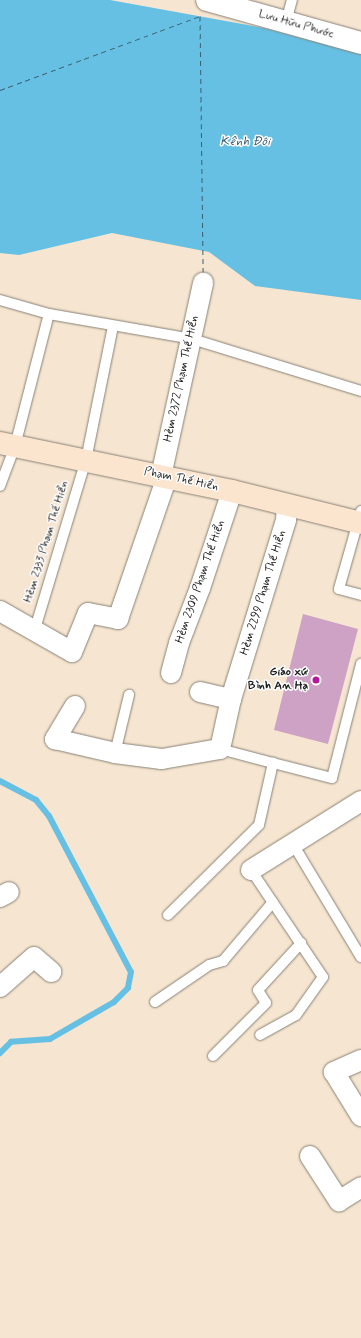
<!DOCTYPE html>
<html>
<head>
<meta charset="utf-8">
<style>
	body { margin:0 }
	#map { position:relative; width:361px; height:1338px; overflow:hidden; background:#f6e6d1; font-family:Mynerve,sans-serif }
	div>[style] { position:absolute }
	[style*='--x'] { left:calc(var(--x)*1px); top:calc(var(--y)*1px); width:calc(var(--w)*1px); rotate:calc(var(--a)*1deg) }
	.water>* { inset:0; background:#66c0e4 }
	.stream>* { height:6px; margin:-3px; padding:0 3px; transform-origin:3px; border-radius:3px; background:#66c0e4 }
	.ferry>* { height:1px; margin-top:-0.5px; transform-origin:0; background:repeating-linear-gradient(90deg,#3a5e6c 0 5px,transparent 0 9px) }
	.building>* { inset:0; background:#cda2c4 }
	.roads { filter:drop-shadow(0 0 1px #898176) drop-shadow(0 0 1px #898176) }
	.service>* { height:10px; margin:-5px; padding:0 5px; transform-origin:5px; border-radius:5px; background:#fff }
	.minor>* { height:20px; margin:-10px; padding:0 10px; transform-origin:10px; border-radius:10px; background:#fff }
	.tertiary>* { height:22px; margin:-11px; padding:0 11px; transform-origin:11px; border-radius:11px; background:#fff }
	.secondary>* { height:22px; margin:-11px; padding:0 11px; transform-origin:11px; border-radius:11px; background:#fce5cf }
	.dots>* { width:11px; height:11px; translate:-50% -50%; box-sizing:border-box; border:2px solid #fff; border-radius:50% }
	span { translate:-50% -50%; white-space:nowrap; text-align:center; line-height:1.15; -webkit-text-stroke:3px #fff; paint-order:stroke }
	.street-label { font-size:12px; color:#1c1c1c }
	.poi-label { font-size:12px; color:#1c1c1c; font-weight:700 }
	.right { translate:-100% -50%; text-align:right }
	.water-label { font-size:13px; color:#3a5e6c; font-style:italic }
</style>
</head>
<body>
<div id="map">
	<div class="water">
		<div style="clip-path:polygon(0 0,110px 0,264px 28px,361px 54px,361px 300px,255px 286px,209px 252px,112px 233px,19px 255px,0 253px)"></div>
	</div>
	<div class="stream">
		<div style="--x:0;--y:781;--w:41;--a:27.8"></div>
		<div style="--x:36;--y:800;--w:21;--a:51"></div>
		<div style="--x:49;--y:816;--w:176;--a:62.3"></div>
		<div style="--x:131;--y:972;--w:16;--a:101"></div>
		<div style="--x:128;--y:988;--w:20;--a:135"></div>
		<div style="--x:114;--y:1002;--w:74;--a:150"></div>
		<div style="--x:50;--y:1039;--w:39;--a:176"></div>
		<div style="--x:11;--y:1042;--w:16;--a:135"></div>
	</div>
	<div class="ferry">
		<div style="--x:0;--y:90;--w:213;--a:-20.3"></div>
		<div style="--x:200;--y:16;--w:258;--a:89.3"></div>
	</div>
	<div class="building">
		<div style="clip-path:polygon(303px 614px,358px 629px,328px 744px,274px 730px)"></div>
	</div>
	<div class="roads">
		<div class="service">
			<div style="--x:286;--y:22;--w:23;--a:-75"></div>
			<div style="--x:0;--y:300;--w:51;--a:15.9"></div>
			<div style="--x:49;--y:314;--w:145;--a:9.9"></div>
			<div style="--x:192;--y:339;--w:177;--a:17.1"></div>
			<div style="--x:0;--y:486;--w:43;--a:-69.4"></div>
			<div style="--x:15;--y:446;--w:136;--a:-75.6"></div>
			<div style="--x:361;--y:511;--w:81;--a:105.8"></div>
			<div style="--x:339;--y:589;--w:23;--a:15"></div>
			<div style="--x:34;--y:632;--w:180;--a:-73.2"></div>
			<div style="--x:86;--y:460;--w:137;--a:-78.6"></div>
			<div style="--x:220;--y:749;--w:55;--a:14.8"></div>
			<div style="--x:115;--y:753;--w:60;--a:-76.4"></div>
			<div style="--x:293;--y:844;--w:132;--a:59"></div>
			<div style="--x:251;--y:870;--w:129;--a:56.1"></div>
			<div style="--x:323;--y:977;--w:47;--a:125.4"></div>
			<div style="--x:296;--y:1015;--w:41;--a:150.9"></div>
			<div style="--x:168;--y:915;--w:128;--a:-44.7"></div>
			<div style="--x:259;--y:825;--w:64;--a:-77.3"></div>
			<div style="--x:273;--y:763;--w:61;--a:14.3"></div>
			<div style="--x:332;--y:778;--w:118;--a:-75.7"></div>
			<div style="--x:155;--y:1002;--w:65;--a:-34.4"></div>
			<div style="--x:209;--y:965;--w:15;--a:-16"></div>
			<div style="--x:223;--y:961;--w:77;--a:-49.7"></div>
			<div style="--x:213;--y:1056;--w:75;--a:-45"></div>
			<div style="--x:266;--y:1003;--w:15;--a:-122"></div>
			<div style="--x:258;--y:990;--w:64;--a:-47.5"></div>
		</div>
		<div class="minor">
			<div style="--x:161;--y:476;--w:198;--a:-77.7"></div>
			<div style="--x:0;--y:611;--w:83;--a:29.7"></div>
			<div style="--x:72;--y:652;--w:42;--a:-67.7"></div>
			<div style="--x:88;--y:613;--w:31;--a:11"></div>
			<div style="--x:118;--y:619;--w:150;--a:-71"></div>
			<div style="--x:171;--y:673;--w:31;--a:-75"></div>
			<div style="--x:179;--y:643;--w:59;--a:-69.1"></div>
			<div style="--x:200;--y:588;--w:102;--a:-71.7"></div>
			<div style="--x:200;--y:692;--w:32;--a:13"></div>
			<div style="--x:75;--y:706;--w:39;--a:121"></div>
			<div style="--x:55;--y:739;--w:62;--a:13.1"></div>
			<div style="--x:115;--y:753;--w:47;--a:7.3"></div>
			<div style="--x:162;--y:759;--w:59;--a:-9.8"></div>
			<div style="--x:220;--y:749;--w:51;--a:-77.6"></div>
			<div style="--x:231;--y:699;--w:187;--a:-72.9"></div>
			<div style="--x:286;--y:520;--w:15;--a:-86"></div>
			<div style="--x:251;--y:870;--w:130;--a:-32.1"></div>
			<div style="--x:0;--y:897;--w:10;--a:-29"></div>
			<div style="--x:0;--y:987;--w:45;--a:-41.4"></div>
			<div style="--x:34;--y:957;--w:23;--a:41"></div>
			<div style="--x:361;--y:1060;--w:30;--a:156"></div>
			<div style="--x:334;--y:1072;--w:52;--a:58.5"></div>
			<div style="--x:310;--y:1156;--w:54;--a:57.2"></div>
			<div style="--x:339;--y:1201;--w:26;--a:-32"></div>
		</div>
		<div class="tertiary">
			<div style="--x:207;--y:0;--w:160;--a:15.6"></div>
		</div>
		<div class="secondary">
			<div style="--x:0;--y:443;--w:237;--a:11.7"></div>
			<div style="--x:232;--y:491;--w:133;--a:13.9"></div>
		</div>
	</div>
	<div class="dots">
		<div style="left:316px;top:680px;background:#b5179e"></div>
	</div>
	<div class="street-label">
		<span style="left:296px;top:25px;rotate:16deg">Lưu Hữu Phước</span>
		<span style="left:182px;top:379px;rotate:-78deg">Hẻm 2372 Phạm Thế Hiển</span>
		<span style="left:181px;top:480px;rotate:12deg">Phạm Thế Hiển</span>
		<span style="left:47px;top:542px;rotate:-73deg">Hẻm 2333 Phạm Thế Hiển</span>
		<span style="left:201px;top:582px;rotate:-71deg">Hẻm 2309 Phạm Thế Hiển</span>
		<span style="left:264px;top:593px;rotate:-73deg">Hẻm 2299 Phạm Thế Hiển</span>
	</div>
	<div class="poi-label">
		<span class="right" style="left:308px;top:680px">Giáo xứ<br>Bình An Hạ</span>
	</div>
	<div class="water-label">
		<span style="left:245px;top:142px">Kênh Đôi</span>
	</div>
</div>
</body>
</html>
